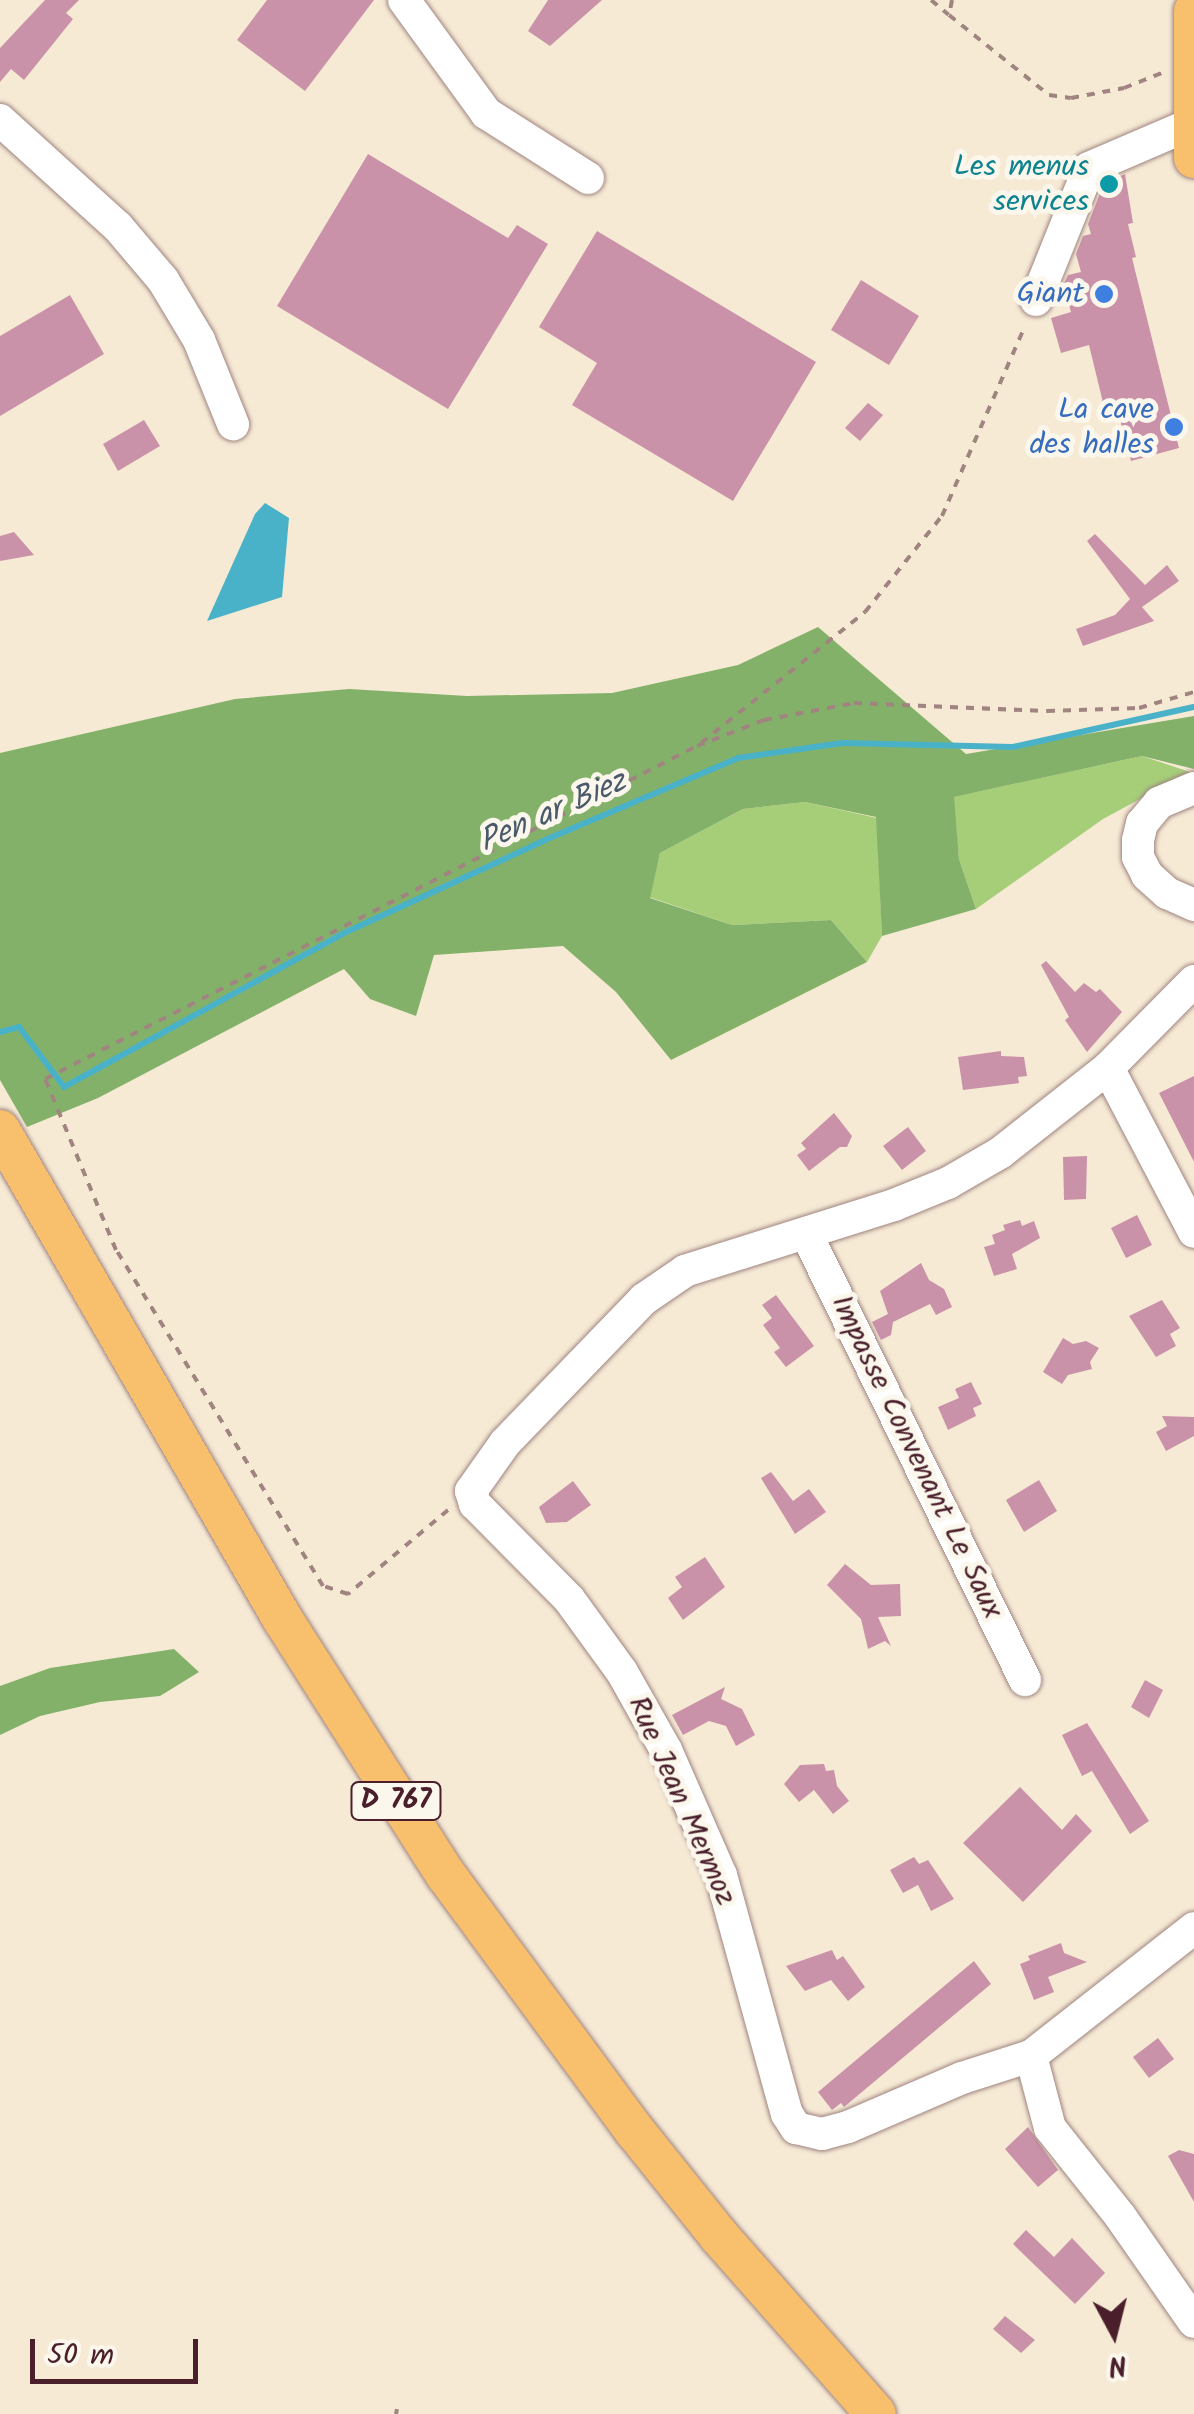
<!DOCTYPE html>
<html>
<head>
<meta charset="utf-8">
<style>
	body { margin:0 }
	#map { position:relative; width:1194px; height:2414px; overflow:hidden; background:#f6ead5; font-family:Kalam,sans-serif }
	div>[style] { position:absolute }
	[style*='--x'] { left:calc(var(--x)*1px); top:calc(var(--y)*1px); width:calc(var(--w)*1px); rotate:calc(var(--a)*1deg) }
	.green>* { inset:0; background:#a6ce79 }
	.forest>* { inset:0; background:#84b169 }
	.water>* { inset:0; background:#4ab2c8 }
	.stream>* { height:6px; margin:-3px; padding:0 3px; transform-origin:3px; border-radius:3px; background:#4ab2c8 }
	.building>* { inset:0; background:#ca92a8 }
	.path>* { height:4px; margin-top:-2px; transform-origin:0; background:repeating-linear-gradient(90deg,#a08480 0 8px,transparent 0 16px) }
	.roads { filter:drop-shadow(0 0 2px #a08480) drop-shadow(0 0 2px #a08480) }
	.minor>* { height:32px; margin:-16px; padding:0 16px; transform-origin:16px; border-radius:16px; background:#fff }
	.major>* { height:40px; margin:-20px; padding:0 20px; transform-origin:20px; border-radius:20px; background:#f8bf6c }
	.dots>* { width:28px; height:28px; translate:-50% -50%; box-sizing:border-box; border:5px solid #fbf7ec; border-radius:50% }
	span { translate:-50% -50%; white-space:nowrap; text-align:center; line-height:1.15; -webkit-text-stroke:10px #fbf7ec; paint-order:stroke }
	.shield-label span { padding:2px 8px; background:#fbf7ec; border:2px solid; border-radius:8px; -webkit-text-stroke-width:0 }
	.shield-label { font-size:28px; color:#4a1f2b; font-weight:700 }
	.culture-label { font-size:30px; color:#0d838f }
	.right { translate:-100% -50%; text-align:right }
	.shop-label { font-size:30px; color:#366cbe }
	.street-label { font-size:30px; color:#4a1f2b }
	.water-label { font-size:32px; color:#4a5a6a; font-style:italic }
	.north { position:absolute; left:1064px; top:2284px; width:100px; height:100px; -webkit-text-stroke:8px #fbf7ec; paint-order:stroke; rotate:173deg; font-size:28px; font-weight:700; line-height:40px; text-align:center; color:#4a1f2b }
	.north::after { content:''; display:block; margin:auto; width:35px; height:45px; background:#4a1f2b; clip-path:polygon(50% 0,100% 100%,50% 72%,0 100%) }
	.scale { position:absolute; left:30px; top:2339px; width:168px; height:45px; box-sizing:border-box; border:5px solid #4a1f2b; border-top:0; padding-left:12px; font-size:30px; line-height:35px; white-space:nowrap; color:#4a1f2b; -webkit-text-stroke:8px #fbf7ec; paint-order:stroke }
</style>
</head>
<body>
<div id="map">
	<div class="green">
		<div style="clip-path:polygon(1142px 756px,1190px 772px,1103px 819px,976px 909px,959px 859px,953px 797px)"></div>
		<div style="clip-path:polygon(805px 802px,877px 818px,882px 936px,867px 962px,831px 920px,732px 925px,649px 897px,660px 853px,743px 809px)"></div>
	</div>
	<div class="forest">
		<div style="clip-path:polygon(818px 627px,966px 754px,1194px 716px,1194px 769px,1142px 756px,954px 797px,959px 859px,976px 909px,882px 936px,876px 817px,805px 802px,743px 809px,660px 853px,650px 898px,732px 925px,831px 920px,867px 962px,671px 1060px,616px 992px,563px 946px,434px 955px,416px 1016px,370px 999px,344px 969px,98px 1098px,27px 1127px,0 1080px,0 753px,235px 699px,349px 689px,467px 696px,612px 693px,738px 665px)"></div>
		<div style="clip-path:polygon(174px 1649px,199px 1672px,160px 1696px,100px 1702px,40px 1716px,0 1735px,0 1686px,50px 1668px)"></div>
	</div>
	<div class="water">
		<div style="clip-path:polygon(265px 503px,289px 518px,282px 597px,207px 621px,255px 514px)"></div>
	</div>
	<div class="stream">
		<div style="--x:0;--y:1032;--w:20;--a:-15"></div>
		<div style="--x:19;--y:1027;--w:75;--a:53.1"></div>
		<div style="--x:64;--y:1087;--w:317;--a:-28.8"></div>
		<div style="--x:342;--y:934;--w:224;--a:-24.8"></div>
		<div style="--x:545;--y:840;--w:210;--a:-23"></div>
		<div style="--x:738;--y:758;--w:105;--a:-8.2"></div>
		<div style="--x:842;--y:743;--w:171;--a:1.3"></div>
		<div style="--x:1013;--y:747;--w:185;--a:-12.5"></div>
	</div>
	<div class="building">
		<div style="clip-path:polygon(45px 0,79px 0,66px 13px,73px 19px,24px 80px,11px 69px,0 82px,0 48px)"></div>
		<div style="clip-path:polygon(267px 0,374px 0,305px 91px,237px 40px)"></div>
		<div style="clip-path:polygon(548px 0,602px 0,550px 46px,528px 31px)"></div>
		<div style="clip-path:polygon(368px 154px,508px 238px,517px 225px,548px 244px,448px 409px,277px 306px)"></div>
		<div style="clip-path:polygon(1125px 174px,1133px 223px,1128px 224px,1136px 257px,1132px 258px,1179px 448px,1131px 461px,1118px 412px,1106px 415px,1089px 345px,1061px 353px,1051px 318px,1071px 312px,1063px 285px,1068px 275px,1081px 272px,1076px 254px,1083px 236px,1091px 234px,1088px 224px,1104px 183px)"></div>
		<div style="clip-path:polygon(597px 231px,816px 362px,733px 501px,572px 405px,597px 363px,539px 327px)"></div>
		<div style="clip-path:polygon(861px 280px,919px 316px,889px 365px,831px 330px)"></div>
		<div style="clip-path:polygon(70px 295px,104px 354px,0 416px,0 336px)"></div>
		<div style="clip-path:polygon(868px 403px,883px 415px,860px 441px,845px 428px)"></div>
		<div style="clip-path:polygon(144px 420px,160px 446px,118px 471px,103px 444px)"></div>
		<div style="clip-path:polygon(14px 532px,34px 555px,0 561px,0 536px)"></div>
		<div style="clip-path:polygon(1095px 534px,1145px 585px,1167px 565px,1179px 581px,1142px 607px,1154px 621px,1083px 646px,1076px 629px,1115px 615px,1130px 599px,1087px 541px)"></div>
		<div style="clip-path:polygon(1046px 961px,1075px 992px,1084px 983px,1096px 992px,1100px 989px,1122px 1012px,1087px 1052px,1065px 1020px,1069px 1017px,1041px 965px)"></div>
		<div style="clip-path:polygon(1001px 1051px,1001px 1056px,1024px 1057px,1027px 1076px,1018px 1077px,1019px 1083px,963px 1090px,958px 1057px)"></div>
		<div style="clip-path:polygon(1194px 1076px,1194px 1162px,1159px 1093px)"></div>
		<div style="clip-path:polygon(834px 1113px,852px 1136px,847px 1147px,840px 1147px,809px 1171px,797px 1155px,806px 1149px,801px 1143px)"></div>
		<div style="clip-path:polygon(908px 1127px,926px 1151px,902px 1170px,883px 1146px)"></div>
		<div style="clip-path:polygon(1087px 1156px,1086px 1199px,1064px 1200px,1063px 1157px)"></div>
		<div style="clip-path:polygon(1137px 1215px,1152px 1245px,1126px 1258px,1111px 1228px)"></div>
		<div style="clip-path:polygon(1020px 1220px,1022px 1226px,1034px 1221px,1040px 1238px,1012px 1254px,1017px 1269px,994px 1276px,984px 1247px,995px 1244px,992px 1235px,1005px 1230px,1003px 1225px)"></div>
		<div style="clip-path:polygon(921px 1263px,929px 1280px,944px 1289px,952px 1307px,936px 1315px,930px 1304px,893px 1322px,891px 1335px,881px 1340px,872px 1322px,888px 1314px,880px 1291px)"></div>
		<div style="clip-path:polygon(776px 1295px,814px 1346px,786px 1367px,774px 1352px,780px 1348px,763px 1325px,772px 1318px,762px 1305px)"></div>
		<div style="clip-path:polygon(1162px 1300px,1180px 1328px,1170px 1334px,1176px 1346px,1156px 1357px,1129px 1316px)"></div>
		<div style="clip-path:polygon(1063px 1338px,1073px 1344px,1086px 1341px,1099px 1348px,1090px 1362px,1092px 1369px,1068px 1375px,1062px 1384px,1043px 1372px)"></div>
		<div style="clip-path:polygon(971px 1382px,982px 1404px,973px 1408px,976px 1416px,948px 1430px,938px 1407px,959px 1398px,955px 1389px)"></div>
		<div style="clip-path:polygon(1162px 1416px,1194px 1417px,1194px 1436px,1166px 1451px,1156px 1432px,1167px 1426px)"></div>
		<div style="clip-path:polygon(771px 1472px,793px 1501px,809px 1489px,826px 1512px,795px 1534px,761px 1478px)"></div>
		<div style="clip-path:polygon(1039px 1480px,1057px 1511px,1024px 1532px,1006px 1500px)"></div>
		<div style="clip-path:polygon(573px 1481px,591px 1505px,567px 1522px,546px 1523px,539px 1507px)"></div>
		<div style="clip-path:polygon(705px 1557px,725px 1587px,683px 1620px,668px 1598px,682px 1587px,675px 1577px)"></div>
		<div style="clip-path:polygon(845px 1564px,871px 1585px,900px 1584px,901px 1616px,878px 1617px,891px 1646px,885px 1641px,868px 1649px,861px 1619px,827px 1585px)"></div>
		<div style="clip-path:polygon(1145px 1680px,1163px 1690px,1149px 1718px,1131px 1707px)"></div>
		<div style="clip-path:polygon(725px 1687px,721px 1699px,742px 1709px,755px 1735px,736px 1746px,726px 1726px,709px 1721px,683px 1735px,672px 1715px)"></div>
		<div style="clip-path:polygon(1087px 1723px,1149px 1821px,1130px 1834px,1092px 1771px,1082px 1776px,1062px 1735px)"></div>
		<div style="clip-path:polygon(824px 1764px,826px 1771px,834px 1770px,837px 1786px,849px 1801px,833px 1814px,814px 1790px,799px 1802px,784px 1784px,800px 1765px)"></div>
		<div style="clip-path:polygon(1020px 1787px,1062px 1830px,1076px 1814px,1092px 1831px,1023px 1902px,963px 1843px)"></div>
		<div style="clip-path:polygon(914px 1857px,919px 1864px,928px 1860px,954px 1899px,931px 1911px,918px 1885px,903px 1893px,890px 1870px)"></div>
		<div style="clip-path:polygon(1061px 1943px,1064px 1953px,1087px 1962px,1048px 1977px,1054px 1992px,1034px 2000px,1020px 1964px,1030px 1960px,1028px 1956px)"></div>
		<div style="clip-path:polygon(832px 1950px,837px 1960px,843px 1956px,865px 1987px,848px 2001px,831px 1980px,805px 1991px,786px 1966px)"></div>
		<div style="clip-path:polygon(974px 1961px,991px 1984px,844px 2107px,841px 2103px,832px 2110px,818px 2092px)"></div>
		<div style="clip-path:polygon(1158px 2038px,1174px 2059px,1149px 2078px,1133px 2057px)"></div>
		<div style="clip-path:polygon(1028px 2127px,1058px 2170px,1038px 2187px,1005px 2149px)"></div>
		<div style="clip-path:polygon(1179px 2150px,1194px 2154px,1194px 2202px,1168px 2156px)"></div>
		<div style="clip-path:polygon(1026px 2230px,1054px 2257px,1072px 2238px,1105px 2273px,1075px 2304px,1013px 2244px)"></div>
		<div style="clip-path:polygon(1005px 2316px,1035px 2340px,1021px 2353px,993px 2329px)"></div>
	</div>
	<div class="path">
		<div style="--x:931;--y:0;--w:23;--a:40"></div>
		<div style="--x:952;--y:0;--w:15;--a:101"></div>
		<div style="--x:949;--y:15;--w:128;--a:38.7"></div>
		<div style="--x:1049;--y:95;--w:22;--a:8"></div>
		<div style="--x:1071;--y:98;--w:54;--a:-10.7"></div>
		<div style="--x:1124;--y:88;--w:43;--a:-21.8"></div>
		<div style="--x:701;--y:743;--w:210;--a:-38.6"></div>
		<div style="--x:865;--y:612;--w:123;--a:-51.3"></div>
		<div style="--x:942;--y:516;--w:207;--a:-66.4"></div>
		<div style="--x:448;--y:1510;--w:131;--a:140"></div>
		<div style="--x:348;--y:1594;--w:26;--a:-162"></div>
		<div style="--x:323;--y:1586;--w:395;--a:-121.6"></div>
		<div style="--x:116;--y:1250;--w:185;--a:-112.5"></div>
		<div style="--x:45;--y:1079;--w:732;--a:-27.06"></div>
		<div style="--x:697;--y:746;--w:72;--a:-21.2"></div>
		<div style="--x:764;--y:720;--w:92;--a:-10.7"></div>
		<div style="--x:854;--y:703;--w:193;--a:2.4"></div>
		<div style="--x:1047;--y:711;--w:92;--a:-1.9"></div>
		<div style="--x:1139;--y:708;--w:57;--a:-16.2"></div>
		<div style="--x:396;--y:2414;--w:5;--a:-79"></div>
	</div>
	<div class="roads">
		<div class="minor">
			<div style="--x:404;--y:0;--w:140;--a:54"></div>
			<div style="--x:486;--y:113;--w:121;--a:32.5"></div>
			<div style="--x:0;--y:120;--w:159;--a:42.2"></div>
			<div style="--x:118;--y:227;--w:70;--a:49.7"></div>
			<div style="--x:163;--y:280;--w:70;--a:59"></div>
			<div style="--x:199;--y:340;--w:91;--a:68"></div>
			<div style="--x:1036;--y:300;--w:142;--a:-68.1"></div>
			<div style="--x:1089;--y:168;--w:111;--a:-23.3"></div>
			<div style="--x:1194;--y:788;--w:38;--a:157"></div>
			<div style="--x:1159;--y:803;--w:26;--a:130"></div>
			<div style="--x:1142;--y:823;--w:17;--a:103"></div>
			<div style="--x:1138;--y:840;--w:17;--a:90"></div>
			<div style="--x:1138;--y:857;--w:20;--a:63"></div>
			<div style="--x:1147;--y:875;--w:27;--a:42"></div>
			<div style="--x:1167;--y:893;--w:30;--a:24"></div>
			<div style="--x:1194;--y:981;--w:122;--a:134.7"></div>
			<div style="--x:1108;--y:1068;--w:137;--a:141.8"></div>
			<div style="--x:1000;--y:1153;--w:60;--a:150"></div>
			<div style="--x:948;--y:1183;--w:58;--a:157.8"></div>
			<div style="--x:894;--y:1205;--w:219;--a:162.5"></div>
			<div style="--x:685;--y:1271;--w:50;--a:145.7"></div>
			<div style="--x:644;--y:1299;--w:200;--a:134"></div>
			<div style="--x:505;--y:1443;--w:59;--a:125.3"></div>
			<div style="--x:471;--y:1491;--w:14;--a:73"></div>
			<div style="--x:475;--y:1504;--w:134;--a:45.3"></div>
			<div style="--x:569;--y:1599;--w:90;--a:54"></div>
			<div style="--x:622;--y:1672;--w:90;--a:60.6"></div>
			<div style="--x:666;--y:1750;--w:137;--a:66.3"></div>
			<div style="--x:721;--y:1875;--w:248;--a:74.6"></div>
			<div style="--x:787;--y:2114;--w:17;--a:57"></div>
			<div style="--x:796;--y:2128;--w:27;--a:13"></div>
			<div style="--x:822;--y:2134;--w:27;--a:-15"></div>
			<div style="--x:848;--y:2127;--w:124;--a:-23.3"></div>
			<div style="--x:962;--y:2078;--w:72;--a:-17.7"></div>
			<div style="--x:1031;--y:2056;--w:207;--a:-38.1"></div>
			<div style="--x:1108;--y:1068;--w:185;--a:62.3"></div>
			<div style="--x:806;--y:1233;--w:498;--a:63.9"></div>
			<div style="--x:1031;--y:2056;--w:74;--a:75.2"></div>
			<div style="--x:1050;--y:2128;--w:112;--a:51.5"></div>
			<div style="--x:1120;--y:2216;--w:129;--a:55.1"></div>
		</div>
		<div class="major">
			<div style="--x:1194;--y:11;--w:147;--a:90"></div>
			<div style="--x:0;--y:1130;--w:564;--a:59.98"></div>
			<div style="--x:282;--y:1618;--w:305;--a:57.5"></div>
			<div style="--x:446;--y:1875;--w:318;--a:53.6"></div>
			<div style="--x:635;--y:2131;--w:134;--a:51.3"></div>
			<div style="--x:719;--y:2236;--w:237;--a:48.6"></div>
		</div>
	</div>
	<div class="dots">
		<div style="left:1109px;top:184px;background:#0f9aa8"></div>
		<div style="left:1104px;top:294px;background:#3f7fe0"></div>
		<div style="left:1174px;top:427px;background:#3f7fe0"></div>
	</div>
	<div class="shield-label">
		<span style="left:396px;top:1801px">D 767</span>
	</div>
	<div class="culture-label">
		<span class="right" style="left:1089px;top:184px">Les menus<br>services</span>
	</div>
	<div class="shop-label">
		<span class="right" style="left:1084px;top:294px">Giant</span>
		<span class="right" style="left:1154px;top:427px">La cave<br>des halles</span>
	</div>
	<div class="street-label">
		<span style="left:916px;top:1457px;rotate:64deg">Impasse Convenant Le Saux</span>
		<span style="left:681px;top:1801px;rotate:66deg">Rue Jean Mermoz</span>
	</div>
	<div class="water-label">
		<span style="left:553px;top:813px;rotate:-24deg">Pen ar Biez</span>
	</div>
	<div class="north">N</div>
	<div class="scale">50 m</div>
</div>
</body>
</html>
